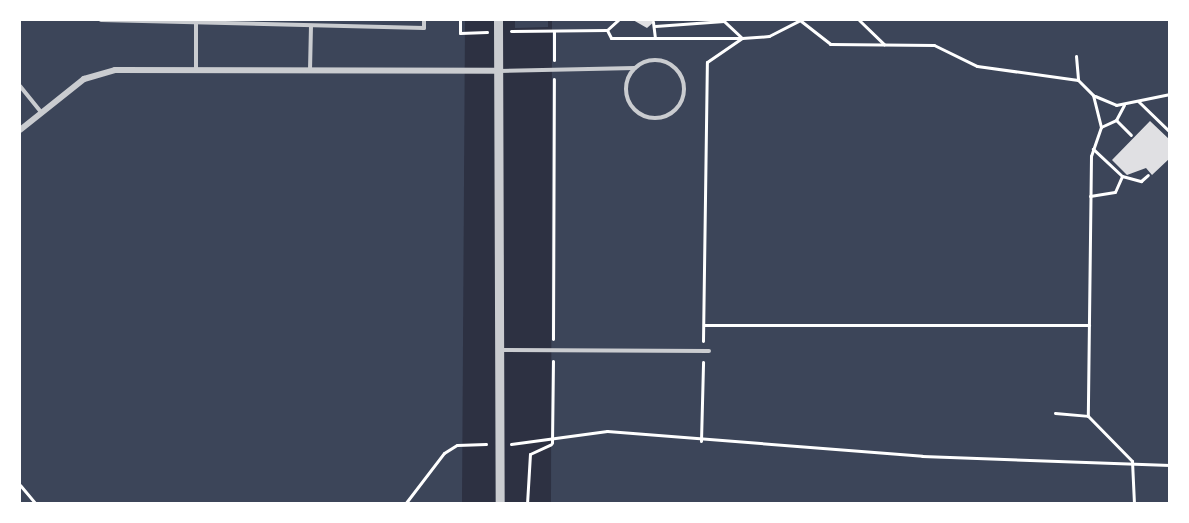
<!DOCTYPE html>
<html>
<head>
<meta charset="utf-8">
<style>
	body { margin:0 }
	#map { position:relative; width:1189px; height:523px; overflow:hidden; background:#2d3142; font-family:Mulish,sans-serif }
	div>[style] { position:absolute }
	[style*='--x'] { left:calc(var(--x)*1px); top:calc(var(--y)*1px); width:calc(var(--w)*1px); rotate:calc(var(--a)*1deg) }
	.green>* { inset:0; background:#3c4559 }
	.building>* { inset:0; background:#e0e0e3 }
	.path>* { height:3px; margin:-1.5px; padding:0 1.5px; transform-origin:1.5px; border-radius:1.5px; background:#fff }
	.service>* { height:4px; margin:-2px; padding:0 2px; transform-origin:2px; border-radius:2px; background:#caccd0 }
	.service>.ring { margin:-2px; padding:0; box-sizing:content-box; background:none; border:4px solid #caccd0; border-radius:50% }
	.minor>* { height:6px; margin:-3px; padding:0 3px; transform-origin:3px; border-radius:3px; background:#caccd0 }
	.tertiary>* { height:9px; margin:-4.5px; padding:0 4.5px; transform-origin:4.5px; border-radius:4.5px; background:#caccd0 }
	span { translate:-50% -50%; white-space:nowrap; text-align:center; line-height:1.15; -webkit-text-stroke:4.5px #fff; paint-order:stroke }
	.frame { position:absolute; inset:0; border:21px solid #fff; pointer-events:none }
</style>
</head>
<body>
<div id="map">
	<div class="green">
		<div style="clip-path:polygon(20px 20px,465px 20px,462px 503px,20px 503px)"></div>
		<div style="clip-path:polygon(515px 20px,548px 20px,548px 27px,515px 28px)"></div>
		<div style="clip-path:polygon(552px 20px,1169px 20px,1169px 503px,551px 504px)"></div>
	</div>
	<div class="building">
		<div style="clip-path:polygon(633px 20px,656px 20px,647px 28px)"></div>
		<div style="clip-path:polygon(1150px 121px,1170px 140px,1170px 158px,1152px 175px,1146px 168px,1127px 175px,1112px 160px)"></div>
	</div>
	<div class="path">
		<div style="--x:460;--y:20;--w:13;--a:90"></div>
		<div style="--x:460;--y:33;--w:27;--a:-2"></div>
		<div style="--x:859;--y:20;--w:35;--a:44"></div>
		<div style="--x:801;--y:21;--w:37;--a:38"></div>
		<div style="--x:830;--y:44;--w:104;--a:0.6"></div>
		<div style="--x:934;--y:45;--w:48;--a:26"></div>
		<div style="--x:977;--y:66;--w:102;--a:7.9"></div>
		<div style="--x:653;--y:22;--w:16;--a:83"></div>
		<div style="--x:607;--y:30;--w:9;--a:63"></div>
		<div style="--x:611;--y:38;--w:131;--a:0"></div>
		<div style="--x:742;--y:38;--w:25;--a:-137"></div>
		<div style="--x:724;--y:21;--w:69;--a:175.9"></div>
		<div style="--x:511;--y:31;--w:96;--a:-0.6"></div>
		<div style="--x:607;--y:30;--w:15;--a:-42"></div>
		<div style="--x:554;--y:31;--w:29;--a:90"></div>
		<div style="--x:1076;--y:56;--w:24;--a:85"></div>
		<div style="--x:1078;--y:80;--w:21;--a:45"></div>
		<div style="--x:1093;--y:95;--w:33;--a:76"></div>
		<div style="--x:1101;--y:127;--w:31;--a:109"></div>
		<div style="--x:1091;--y:156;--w:260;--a:90.7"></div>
		<div style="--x:1095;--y:96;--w:23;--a:23"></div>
		<div style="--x:1116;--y:105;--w:55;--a:-11.5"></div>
		<div style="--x:1138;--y:101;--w:45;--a:44.1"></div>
		<div style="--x:1116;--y:120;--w:21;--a:45"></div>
		<div style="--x:1101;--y:127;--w:17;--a:-25"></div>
		<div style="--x:1116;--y:120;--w:17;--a:-62"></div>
		<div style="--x:1122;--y:176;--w:20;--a:15"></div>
		<div style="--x:1141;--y:181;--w:9;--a:-41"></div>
		<div style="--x:1090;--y:196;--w:25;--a:-9"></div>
		<div style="--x:1115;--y:192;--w:17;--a:-66"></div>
		<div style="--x:1122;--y:176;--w:40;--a:-137"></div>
		<div style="--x:704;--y:325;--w:385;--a:0"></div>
		<div style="--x:553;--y:339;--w:260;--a:-89.8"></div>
		<div style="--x:703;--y:341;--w:279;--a:-89.2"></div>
		<div style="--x:707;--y:62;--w:42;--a:-34.4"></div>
		<div style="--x:742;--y:38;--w:27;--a:-4"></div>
		<div style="--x:769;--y:36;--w:36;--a:-27"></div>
		<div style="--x:1055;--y:413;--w:33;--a:5"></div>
		<div style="--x:1088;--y:416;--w:63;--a:45.6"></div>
		<div style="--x:1132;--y:461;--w:43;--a:87.3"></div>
		<div style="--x:701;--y:441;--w:79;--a:-88.5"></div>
		<div style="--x:552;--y:443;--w:82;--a:-89.3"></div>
		<div style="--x:511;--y:444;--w:97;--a:-7.7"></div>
		<div style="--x:607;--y:431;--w:316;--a:4.5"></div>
		<div style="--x:922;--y:456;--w:248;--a:2.1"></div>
		<div style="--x:20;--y:485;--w:25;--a:50"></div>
		<div style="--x:405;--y:504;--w:64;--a:-52.6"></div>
		<div style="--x:444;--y:453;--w:15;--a:-32"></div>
		<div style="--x:457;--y:445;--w:29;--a:-2"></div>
		<div style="--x:527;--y:504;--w:50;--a:-86.6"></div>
		<div style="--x:530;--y:454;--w:23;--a:-25"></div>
	</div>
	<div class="service">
		<div style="--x:101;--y:20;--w:323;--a:1.4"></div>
		<div style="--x:424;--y:28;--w:8;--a:-90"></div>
		<div class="ring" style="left:626px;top:60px;width:54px;height:54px"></div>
		<div style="--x:310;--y:70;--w:44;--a:-88.7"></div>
		<div style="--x:196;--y:71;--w:47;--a:-90"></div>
		<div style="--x:499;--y:71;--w:136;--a:-1.3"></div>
		<div style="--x:20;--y:86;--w:33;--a:51"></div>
		<div style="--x:500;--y:350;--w:209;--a:0.3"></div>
	</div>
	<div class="minor">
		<div style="--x:20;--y:130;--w:82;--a:-38.6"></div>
		<div style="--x:84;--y:79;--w:32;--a:-16"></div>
		<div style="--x:115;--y:70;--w:384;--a:0.1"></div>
	</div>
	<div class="tertiary">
		<div style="--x:498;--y:20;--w:484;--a:89.8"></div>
	</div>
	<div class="frame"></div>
</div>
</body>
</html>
